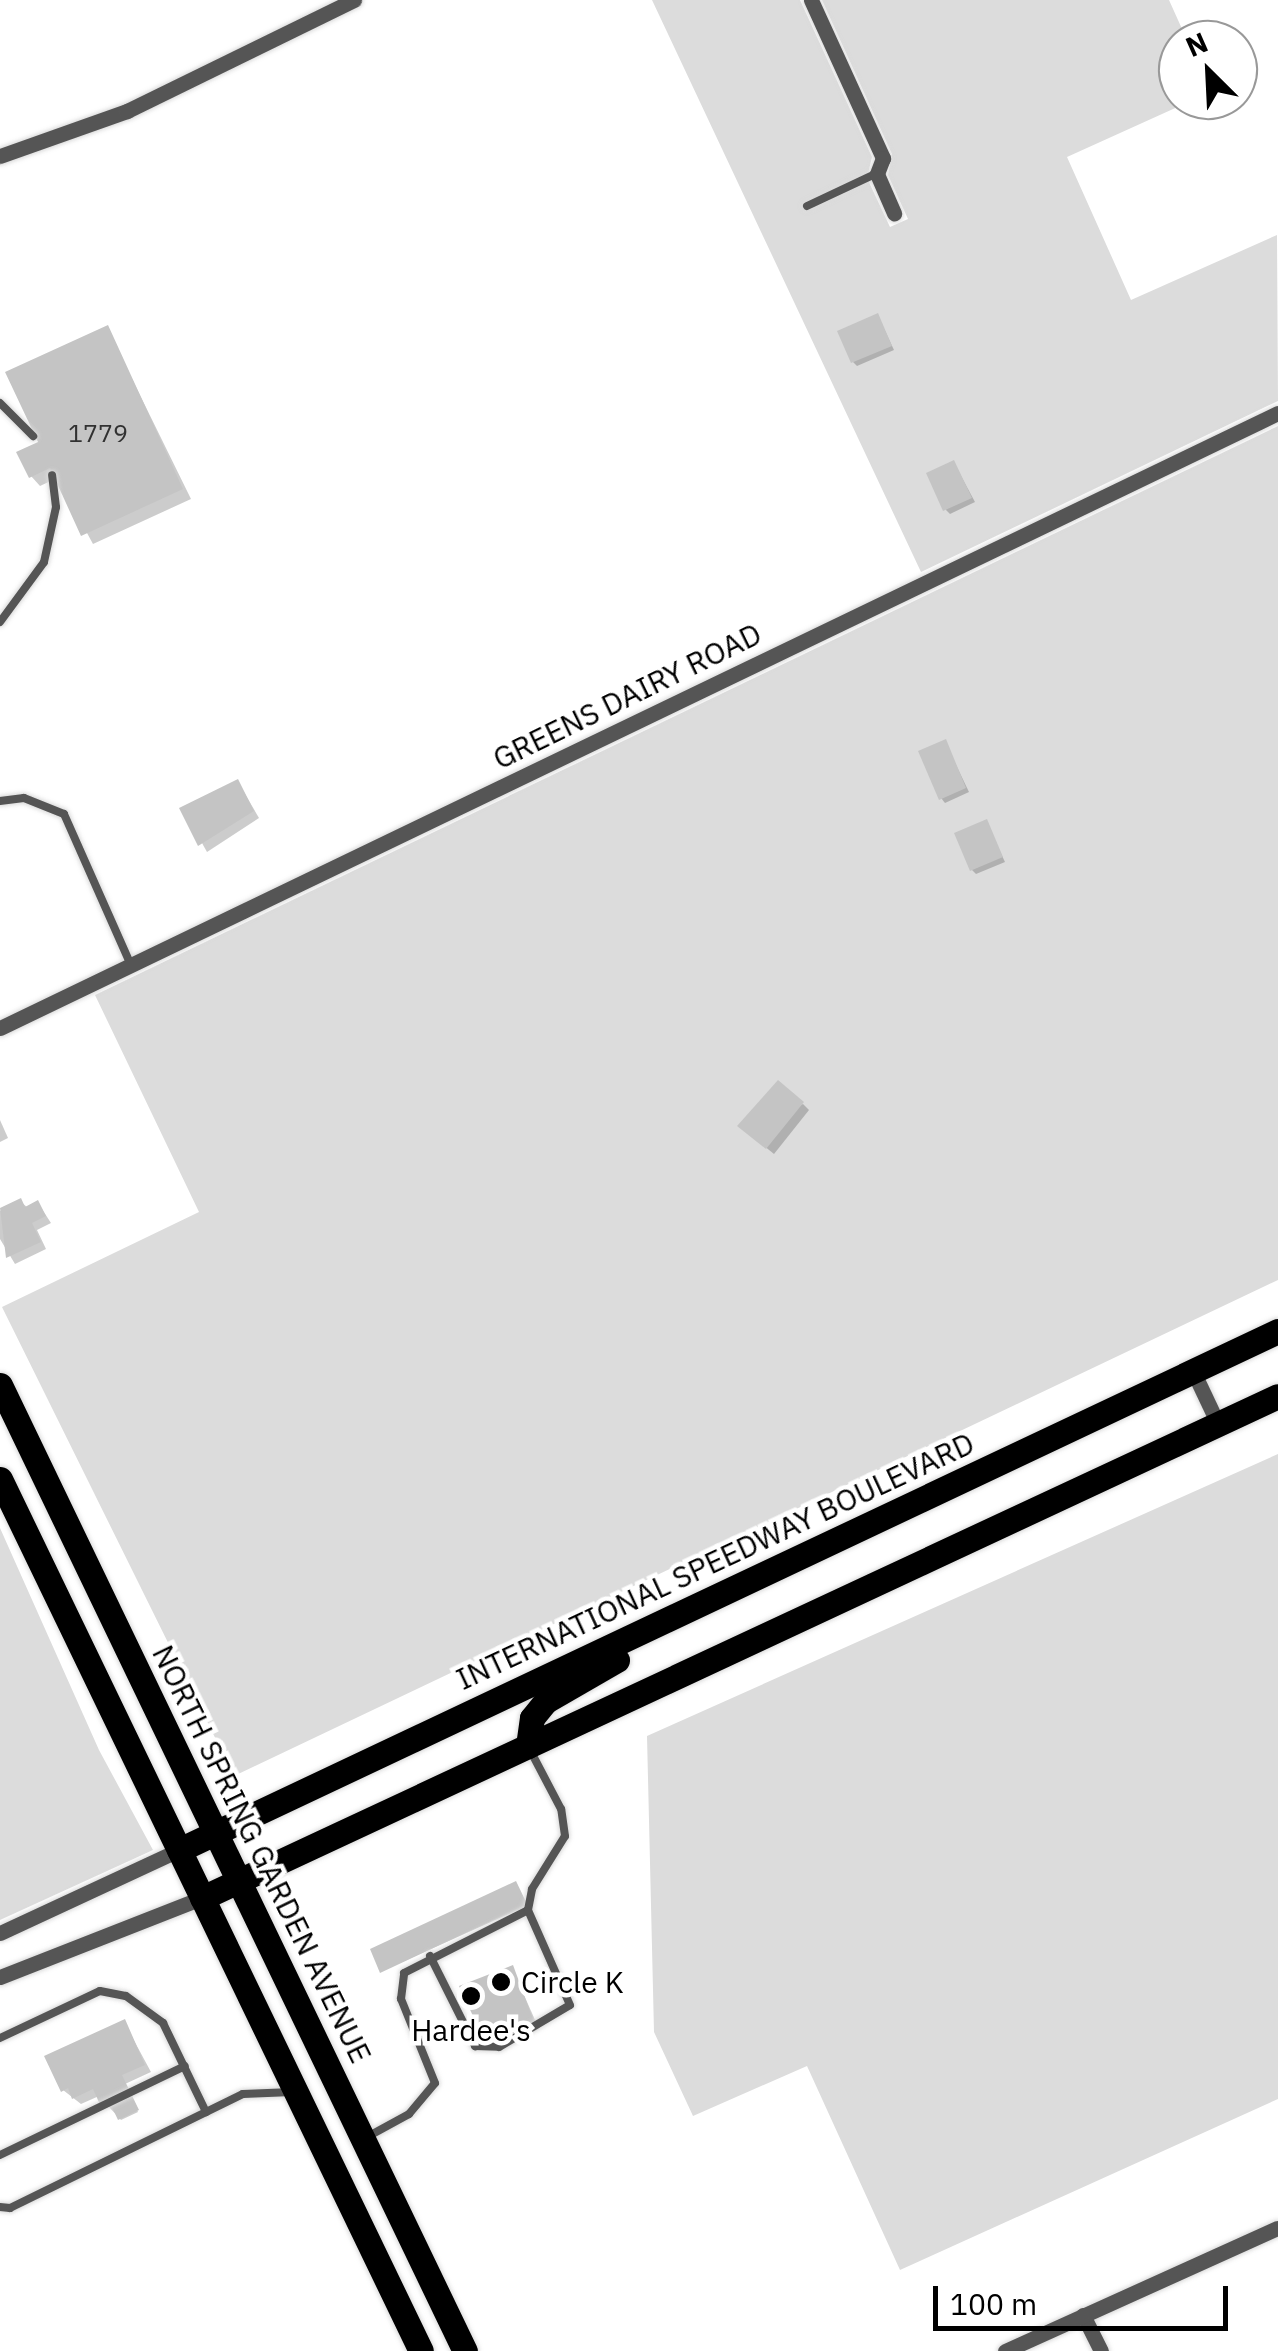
<!DOCTYPE html>
<html>
<head>
<meta charset="utf-8">
<style>
	body { margin:0 }
	#map { position:relative; width:1278px; height:2351px; overflow:hidden; background:#fff; font-family:"IBM Plex Sans",sans-serif }
	div>[style] { position:absolute }
	[style*='--x'] { left:calc(var(--x)*1px); top:calc(var(--y)*1px); width:calc(var(--w)*1px); rotate:calc(var(--a)*1deg) }
	.green>* { inset:0; background:#dcdcdc }
	.shadow>* { inset:0; background:#0003 }
	.building>* { inset:0; background:#c4c4c4 }
	.roads { filter:drop-shadow(0 0 2px #dbdbdb) drop-shadow(0 0 2px #dbdbdb) }
	.service>* { height:8px; margin:-4px; padding:0 4px; transform-origin:4px; border-radius:4px; background:#555 }
	.minor>* { height:15px; margin:-7.5px; padding:0 7.5px; transform-origin:7.5px; border-radius:7.5px; background:#555 }
	.primary>* { height:25px; margin:-12.5px; padding:0 12.5px; transform-origin:12.5px; border-radius:12.5px; background:#000 }
	.trunk>* { height:25px; margin:-12.5px; padding:0 12.5px; transform-origin:12.5px; border-radius:12.5px; background:#000 }
	.dots>* { width:28px; height:28px; translate:-50% -50%; box-sizing:border-box; border:5px solid #fff; border-radius:50% }
	span { translate:-50% -50%; white-space:nowrap; text-align:center; line-height:1.15; -webkit-text-stroke:9px #fff; paint-order:stroke }
	.number-label { font-size:25px; color:#313131 }
	.number-label span { -webkit-text-stroke-width:0 }
	.street-label { font-size:30px; color:#000 }
	.poi-label { font-size:30px; color:#000 }
	.left { translate:0 -50%; text-align:left }
	.north { position:absolute; left:1158px; top:20px; width:100px; height:100px; box-sizing:border-box; background:#fff; border:2px solid #999; border-radius:50%; rotate:336deg; font-size:28px; font-weight:700; line-height:40px; text-align:center; color:#000 }
	.north::after { content:''; display:block; margin:auto; width:35px; height:45px; background:#000; clip-path:polygon(50% 0,100% 100%,50% 72%,0 100%) }
	.scale { position:absolute; left:933px; top:2286px; width:295px; height:45px; box-sizing:border-box; border:5px solid #000; border-top:0; padding-left:12px; font-size:30px; line-height:35px; white-space:nowrap; color:#000; -webkit-text-stroke:8px #fff; paint-order:stroke }
</style>
</head>
<body>
<div id="map">
	<div class="green">
		<div style="clip-path:polygon(652px 0,800px 0,872px 157px,867px 178px,890px 227px,908px 219px,888px 175px,892px 154px,822px 0,1169px 0,1187px 40px,1178px 40px,1178px 100px,1193px 100px,1067px 157px,1131px 300px,1277px 235px,1278px 401px,921px 572px)"></div>
		<div style="clip-path:polygon(1278px 426px,1278px 1280px,234px 1776px,2px 1307px,199px 1212px,95px 995px)"></div>
		<div style="clip-path:polygon(1278px 1454px,1278px 2099px,900px 2270px,807px 2066px,693px 2116px,654px 2032px,647px 1736px)"></div>
		<div style="clip-path:polygon(0 1528px,99px 1750px,153px 1850px,0 1920px)"></div>
	</div>
	<div class="shadow">
		<div style="clip-path:polygon(878px 316px,894px 350px,857px 366px,853px 362px)"></div>
		<div style="clip-path:polygon(107px 328px,191px 499px,93px 544px,57px 478px,40px 486px,31px 476px,41px 443px)"></div>
		<div style="clip-path:polygon(954px 463px,975px 502px,950px 514px,946px 510px)"></div>
		<div style="clip-path:polygon(945px 742px,969px 792px,945px 803px,941px 798px)"></div>
		<div style="clip-path:polygon(238px 782px,259px 818px,207px 852px,183px 809px)"></div>
		<div style="clip-path:polygon(986px 822px,1005px 862px,976px 874px,972px 870px)"></div>
		<div style="clip-path:polygon(803px 1104px,809px 1110px,774px 1154px,747px 1132px)"></div>
		<div style="clip-path:polygon(0 1120px,8px 1138px,0 1142px)"></div>
		<div style="clip-path:polygon(20px 1201px,28px 1208px,38px 1203px,51px 1223px,37px 1230px,46px 1249px,15px 1264px,0 1239px,0 1211px)"></div>
		<div style="clip-path:polygon(516px 1884px,527px 1906px,382px 1971px)"></div>
		<div style="clip-path:polygon(512px 1968px,539px 2029px,495px 2049px,488px 2042px)"></div>
		<div style="clip-path:polygon(124px 2022px,151px 2072px,125px 2084px,138px 2112px,121px 2120px,99px 2096px,81px 2104px,63px 2090px)"></div>
	</div>
	<div class="building">
		<div style="clip-path:polygon(878px 313px,892px 346px,851px 363px,837px 331px)"></div>
		<div style="clip-path:polygon(108px 325px,183px 489px,81px 536px,50px 468px,29px 478px,16px 452px,38px 442px,5px 372px)"></div>
		<div style="clip-path:polygon(954px 460px,972px 498px,943px 511px,926px 473px)"></div>
		<div style="clip-path:polygon(946px 739px,966px 788px,939px 800px,918px 751px)"></div>
		<div style="clip-path:polygon(238px 779px,254px 811px,198px 846px,179px 808px)"></div>
		<div style="clip-path:polygon(987px 819px,1003px 857px,970px 871px,954px 833px)"></div>
		<div style="clip-path:polygon(778px 1080px,804px 1102px,766px 1149px,737px 1126px)"></div>
		<div style="clip-path:polygon(21px 1198px,25px 1207px,38px 1200px,46px 1216px,32px 1223px,41px 1242px,6px 1258px,0 1208px)"></div>
		<div style="clip-path:polygon(516px 1881px,527px 1904px,380px 1973px,370px 1949px)"></div>
		<div style="clip-path:polygon(513px 1965px,534px 2022px,486px 2044px,459px 1986px)"></div>
		<div style="clip-path:polygon(125px 2019px,145px 2065px,122px 2075px,139px 2110px,118px 2120px,111px 2105px,102px 2109px,93px 2089px,72px 2099px,68px 2088px,61px 2092px,44px 2056px)"></div>
	</div>
	<div class="roads">
		<div class="service">
			<div style="--x:807;--y:206;--w:75;--a:-25.2"></div>
			<div style="--x:0;--y:403;--w:47;--a:45"></div>
			<div style="--x:0;--y:622;--w:74;--a:-53.7"></div>
			<div style="--x:44;--y:562;--w:56;--a:-77.7"></div>
			<div style="--x:56;--y:507;--w:32;--a:-97"></div>
			<div style="--x:0;--y:801;--w:24;--a:-7"></div>
			<div style="--x:24;--y:798;--w:43;--a:21.8"></div>
			<div style="--x:64;--y:814;--w:165;--a:66.1"></div>
			<div style="--x:430;--y:1956;--w:101;--a:63.4"></div>
			<div style="--x:475;--y:2046;--w:24;--a:2"></div>
			<div style="--x:499;--y:2047;--w:82;--a:-30.6"></div>
			<div style="--x:570;--y:2005;--w:104;--a:-113.9"></div>
			<div style="--x:0;--y:2038;--w:110;--a:-25.2"></div>
			<div style="--x:100;--y:1991;--w:26;--a:11"></div>
			<div style="--x:126;--y:1996;--w:46;--a:36.1"></div>
			<div style="--x:163;--y:2023;--w:99;--a:64.2"></div>
			<div style="--x:367;--y:2137;--w:48;--a:-28.7"></div>
			<div style="--x:409;--y:2114;--w:40;--a:-50"></div>
			<div style="--x:435;--y:2083;--w:91;--a:-112"></div>
			<div style="--x:401;--y:1999;--w:26;--a:-83"></div>
			<div style="--x:404;--y:1973;--w:139;--a:-26.9"></div>
			<div style="--x:528;--y:1910;--w:21;--a:-79"></div>
			<div style="--x:532;--y:1889;--w:62;--a:-58.1"></div>
			<div style="--x:565;--y:1836;--w:27;--a:-98"></div>
			<div style="--x:561;--y:1809;--w:69;--a:-117.7"></div>
			<div style="--x:0;--y:2155;--w:205;--a:-25.7"></div>
			<div style="--x:0;--y:2207;--w:10;--a:6"></div>
			<div style="--x:10;--y:2208;--w:259;--a:-26.1"></div>
			<div style="--x:243;--y:2094;--w:49;--a:-2.3"></div>
		</div>
		<div class="minor">
			<div style="--x:811;--y:0;--w:174;--a:65.5"></div>
			<div style="--x:883;--y:158;--w:17;--a:111"></div>
			<div style="--x:877;--y:174;--w:43;--a:66.4"></div>
			<div style="--x:0;--y:156;--w:135;--a:-19.5"></div>
			<div style="--x:127;--y:111;--w:253;--a:-26.1"></div>
			<div style="--x:0;--y:1028;--w:1418;--a:-25.7"></div>
			<div style="--x:1193;--y:1371;--w:59;--a:64.7"></div>
			<div style="--x:0;--y:1933;--w:197;--a:-24.9"></div>
			<div style="--x:0;--y:1977;--w:217;--a:-21.4"></div>
			<div style="--x:1083;--y:2315;--w:40;--a:63.4"></div>
			<div style="--x:1005;--y:2351;--w:299;--a:-24.3"></div>
		</div>
		<div class="primary">
			<div style="--x:528;--y:1746;--w:28;--a:-82"></div>
			<div style="--x:532;--y:1718;--w:22;--a:-51"></div>
			<div style="--x:546;--y:1701;--w:82;--a:-30"></div>
			<div style="--x:179;--y:1850;--w:1215;--a:-25.28"></div>
			<div style="--x:202;--y:1898;--w:1187;--a:-25.01"></div>
		</div>
		<div class="trunk">
			<div style="--x:0;--y:1385;--w:1072;--a:64.3"></div>
			<div style="--x:0;--y:1479;--w:968;--a:64.23"></div>
		</div>
	</div>
	<div class="dots">
		<div style="left:501px;top:1982px;background:#000"></div>
		<div style="left:471px;top:1996px;background:#000"></div>
	</div>
	<div class="number-label">
		<span style="left:98px;top:433px">1779</span>
	</div>
	<div class="street-label">
		<span style="left:627px;top:696px;rotate:-26deg">GREENS DAIRY ROAD</span>
		<span style="left:715px;top:1561px;rotate:-25deg">INTERNATIONAL SPEEDWAY BOULEVARD</span>
		<span style="left:262px;top:1854px;rotate:64deg">NORTH SPRING GARDEN AVENUE</span>
	</div>
	<div class="poi-label">
		<span class="left" style="left:521px;top:1982px">Circle K</span>
		<span style="left:471px;top:2030px">Hardee's</span>
	</div>
	<div class="north">N</div>
	<div class="scale">100 m</div>
</div>
</body>
</html>
